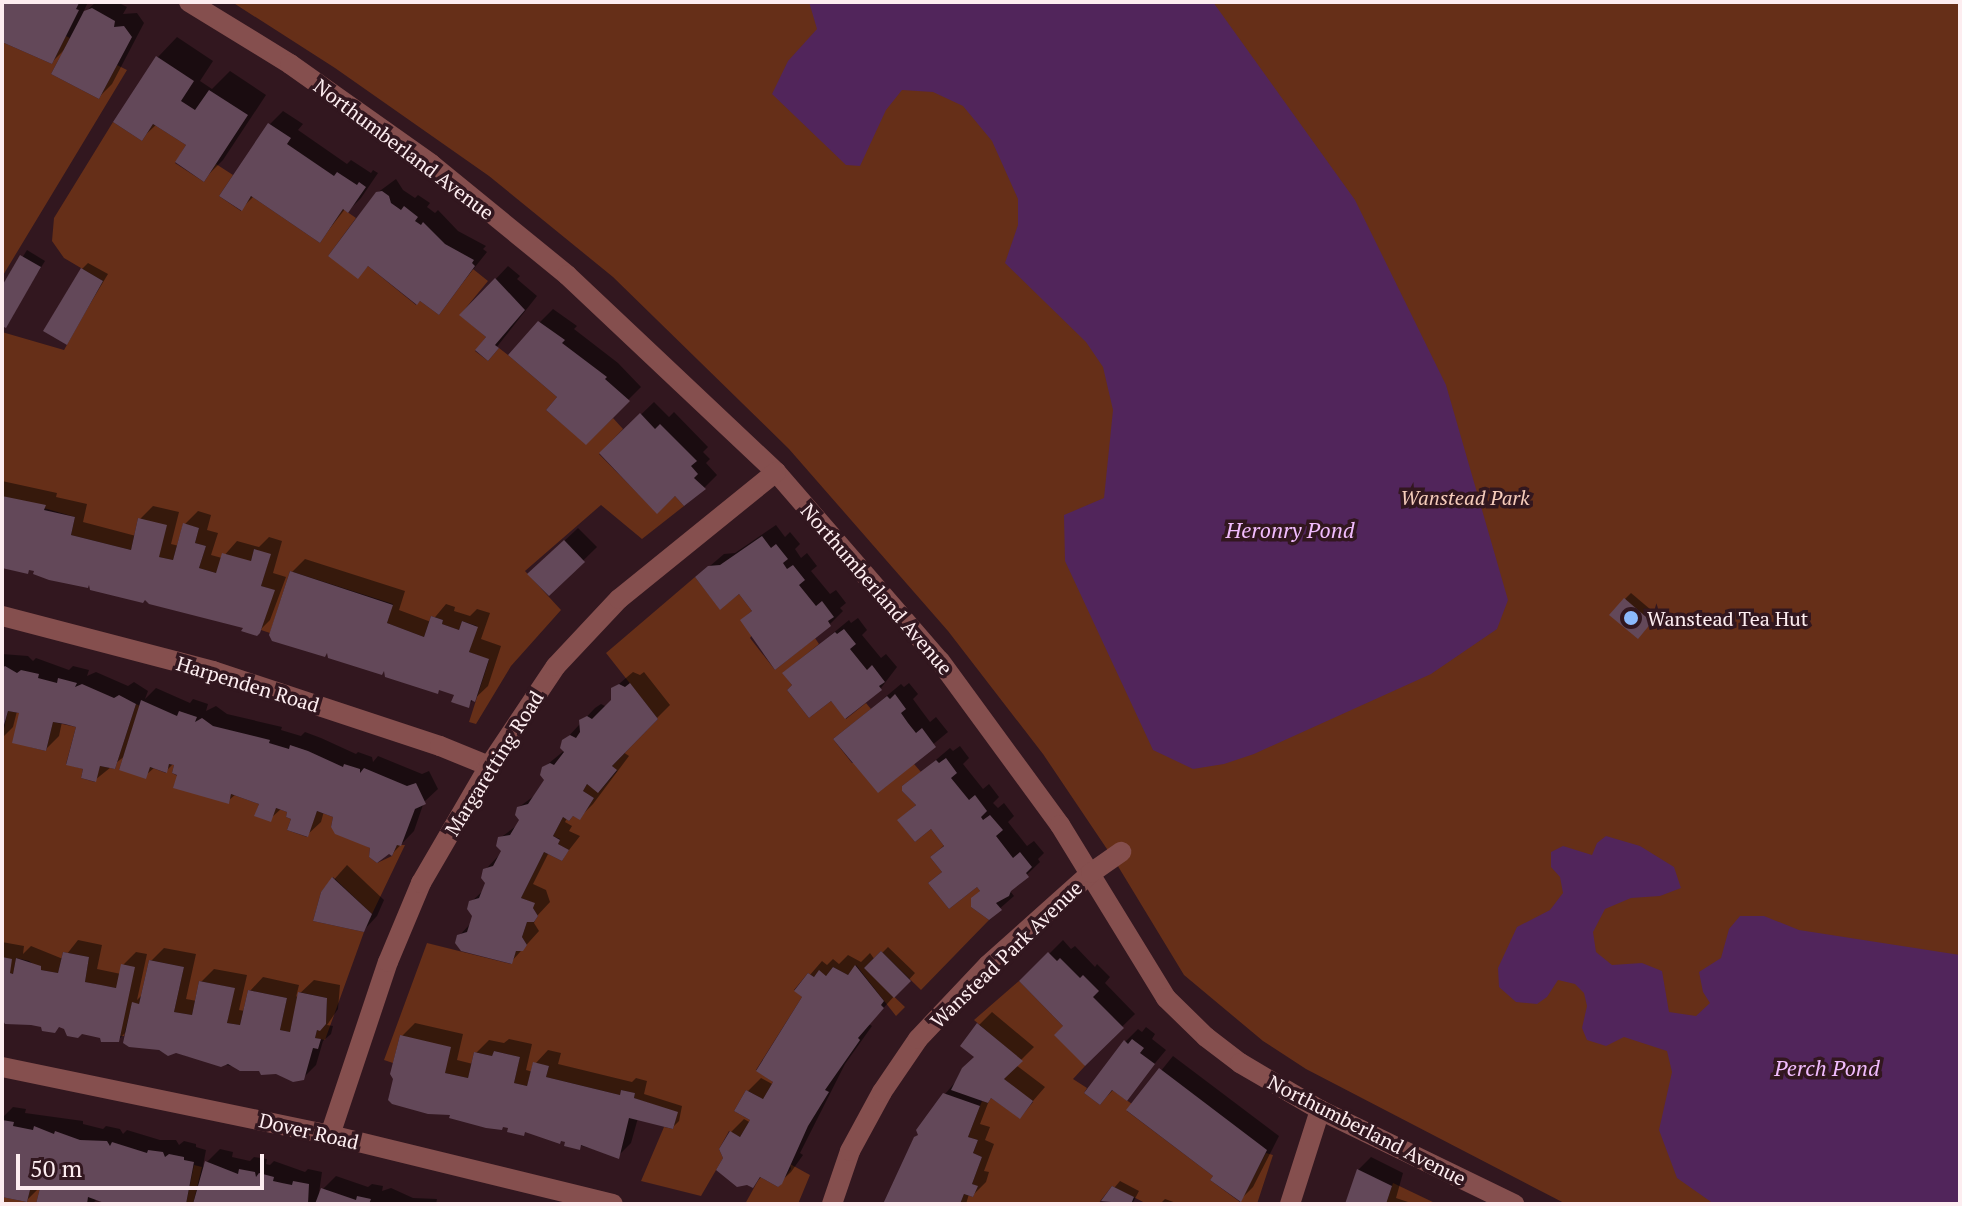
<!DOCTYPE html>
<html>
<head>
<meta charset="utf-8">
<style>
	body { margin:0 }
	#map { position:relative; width:1962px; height:1206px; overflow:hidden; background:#32171f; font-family:"PT Serif",serif }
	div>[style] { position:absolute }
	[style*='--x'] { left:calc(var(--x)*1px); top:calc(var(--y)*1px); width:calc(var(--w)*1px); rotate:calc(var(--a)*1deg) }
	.green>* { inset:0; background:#662f18 }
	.water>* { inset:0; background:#51255b }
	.shadow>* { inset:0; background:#0007 }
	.building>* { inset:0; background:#634859 }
	.minor>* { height:20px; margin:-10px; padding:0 10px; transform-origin:10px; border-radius:10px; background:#854f4e }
	.dots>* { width:22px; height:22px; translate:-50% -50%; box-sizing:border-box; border:4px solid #32171f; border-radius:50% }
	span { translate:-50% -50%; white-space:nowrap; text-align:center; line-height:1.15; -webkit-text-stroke:7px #32171f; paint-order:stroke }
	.street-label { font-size:20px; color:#fdedf0 }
	.park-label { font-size:20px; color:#f6ccbb; font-style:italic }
	.poi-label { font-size:20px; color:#fdedf0 }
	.left { translate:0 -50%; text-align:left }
	.water-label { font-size:22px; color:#f1bcfd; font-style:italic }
	.frame { position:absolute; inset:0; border:4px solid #fdedf0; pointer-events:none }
	.scale { position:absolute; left:16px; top:1154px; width:248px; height:36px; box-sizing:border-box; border:4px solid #fdedf0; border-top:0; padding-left:10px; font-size:24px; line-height:28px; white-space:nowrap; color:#fdedf0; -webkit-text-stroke:6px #32171f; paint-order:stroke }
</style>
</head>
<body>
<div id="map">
	<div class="green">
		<div style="clip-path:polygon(232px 2px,1960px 2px,1960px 1204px,1566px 1204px,1306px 1069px,1263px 1041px,1184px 975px,1113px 858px,1043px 754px,948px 631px,789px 449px,613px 277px,489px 176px,335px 68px)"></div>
		<div style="clip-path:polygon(66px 36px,70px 38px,51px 74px,99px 99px,117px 65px,127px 70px,2px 277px,2px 42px,52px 64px)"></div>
		<div style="clip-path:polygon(113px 122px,142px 141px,153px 124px,186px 145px,175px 163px,204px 182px,216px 164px,233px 175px,219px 196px,241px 211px,251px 196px,320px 243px,343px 209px,356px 218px,328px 256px,368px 266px,416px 305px,420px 301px,439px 315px,473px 269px,488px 281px,460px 315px,486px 337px,475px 351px,488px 361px,499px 348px,508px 355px,557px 397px,546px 410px,586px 444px,613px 418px,623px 429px,599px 454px,657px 513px,675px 496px,684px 506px,642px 539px,601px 505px,525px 571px,561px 610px,511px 666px,476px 724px,469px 722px,489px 660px,469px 652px,477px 626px,462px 621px,459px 630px,442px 624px,443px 620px,431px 616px,424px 637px,387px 623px,393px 604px,290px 571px,270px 633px,261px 630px,274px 590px,261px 586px,270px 555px,254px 549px,251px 561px,216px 573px,199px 568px,206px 546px,195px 543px,199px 528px,183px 524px,173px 560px,159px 557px,138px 518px,131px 550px,71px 535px,75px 517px,2px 496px,2px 332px,64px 350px,103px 281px,64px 258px,52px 241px,54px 218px)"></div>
		<div style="clip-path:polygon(695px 577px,720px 609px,739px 594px,752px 611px,741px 620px,752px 635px,750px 638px,775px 670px,815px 638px,819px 644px,783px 673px,792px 685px,787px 690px,809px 718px,831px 701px,846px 719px,866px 703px,871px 709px,833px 739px,852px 763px,914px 764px,921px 772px,902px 786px,902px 791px,916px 805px,898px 820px,915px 842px,931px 829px,944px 846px,930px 857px,942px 872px,928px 883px,949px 909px,977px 887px,980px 891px,971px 907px,989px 920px,921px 990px,881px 951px,864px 968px,905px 1007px,896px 1016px,856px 965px,848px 975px,833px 967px,826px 976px,819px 971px,814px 977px,808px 973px,794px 990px,802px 997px,756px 1070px,773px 1082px,763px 1099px,746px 1090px,734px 1111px,750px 1120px,740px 1137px,729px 1131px,719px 1149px,723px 1158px,701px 1196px,641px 1181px,664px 1127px,673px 1129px,677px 1113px,634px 1098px,635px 1093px,621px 1090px,620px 1095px,546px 1077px,549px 1066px,533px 1063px,527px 1086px,514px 1083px,520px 1057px,494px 1051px,492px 1056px,474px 1052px,468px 1078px,445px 1073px,400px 1035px,393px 1063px,384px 1060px,427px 943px,511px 964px,516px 951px,527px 945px,522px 937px,527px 922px,534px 922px,538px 916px,533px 908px,534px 903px,521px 898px,544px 852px,562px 861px,568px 850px,558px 844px,560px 839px,553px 836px,563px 817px,569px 821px,573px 816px,580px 819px,594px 798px,583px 791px,587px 784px,599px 792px,617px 771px,612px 766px,658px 719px,606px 653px)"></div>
		<div style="clip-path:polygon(136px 704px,140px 706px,119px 770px,150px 767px,166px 773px,169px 764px,174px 765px,172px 773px,229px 803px,231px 794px,259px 804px,255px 816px,276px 808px,287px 812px,286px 817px,291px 819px,287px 830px,307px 837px,317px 811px,333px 817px,331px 827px,370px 848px,369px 857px,377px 863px,392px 856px,397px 845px,405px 845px,372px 914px,333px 877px,321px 892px,313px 921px,364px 932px,325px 1040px,315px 1038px,317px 1030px,326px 1024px,327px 998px,299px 992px,290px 1032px,280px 1030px,287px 998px,248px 990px,240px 1025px,227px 1023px,234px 988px,199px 981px,192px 1015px,174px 1012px,184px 967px,149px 960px,139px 1004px,132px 1003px,124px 1036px,120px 1036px,116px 988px,85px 982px,89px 957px,63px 952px,58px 973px,41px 970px,29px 961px,16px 958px,13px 974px,10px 973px,2px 957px,2px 737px,8px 711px,19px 713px,30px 747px,46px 751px,53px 722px,76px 727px,66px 764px,83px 769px,81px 778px,95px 782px,100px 766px,115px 769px)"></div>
		<div style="clip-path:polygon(1019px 981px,1063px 1026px,1085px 1066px,1073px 1079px,1087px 1088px,1084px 1093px,1100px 1105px,1112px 1090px,1132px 1104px,1127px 1111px,1213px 1176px,1210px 1180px,1240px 1202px,1266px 1153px,1273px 1155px,1257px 1204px,1147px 1204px,1112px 1186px,1098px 1204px,960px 1204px,964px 1194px,973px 1197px,977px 1186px,972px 1184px,982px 1157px,973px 1153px,978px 1140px,968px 1137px,982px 1101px,988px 1103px,991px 1098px,1020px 1118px,1033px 1102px,1004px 1079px,1022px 1061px,974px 1020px)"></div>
		<div style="clip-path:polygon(790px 1164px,810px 1175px,798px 1204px,745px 1204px,760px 1177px,778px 1187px,791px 1169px)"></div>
		<div style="clip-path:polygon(194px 1165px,202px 1167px,193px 1204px,186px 1204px)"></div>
		<div style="clip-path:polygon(1393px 1183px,1437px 1204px,1386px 1204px)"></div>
		<div style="clip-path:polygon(31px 1186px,40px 1188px,36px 1204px,2px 1204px,2px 1197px,27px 1202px)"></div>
	</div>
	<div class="water">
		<div style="clip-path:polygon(809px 2px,1213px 2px,1355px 200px,1446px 385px,1508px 600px,1497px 629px,1431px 674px,1254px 754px,1224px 764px,1193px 769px,1153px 750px,1065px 561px,1064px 515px,1104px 498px,1113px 410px,1103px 367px,1086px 342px,1005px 263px,1018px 225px,1018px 199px,992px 141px,963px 106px,933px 92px,902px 90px,886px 110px,860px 166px,846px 165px,772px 94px,788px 61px,817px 29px)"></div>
		<div style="clip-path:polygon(1606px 836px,1640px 846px,1674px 867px,1681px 888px,1660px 896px,1631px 898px,1605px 909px,1593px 932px,1596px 952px,1612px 965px,1642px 963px,1662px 971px,1669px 1012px,1696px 1016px,1710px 1003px,1703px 992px,1699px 972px,1721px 958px,1729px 929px,1740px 916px,1764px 916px,1799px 930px,1960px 955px,1960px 1204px,1714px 1204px,1677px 1178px,1659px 1130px,1672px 1072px,1667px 1051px,1624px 1037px,1606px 1046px,1587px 1040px,1582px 1028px,1587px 1006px,1584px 993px,1575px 984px,1558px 980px,1547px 997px,1537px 1004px,1516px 1002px,1499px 987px,1498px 968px,1517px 927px,1550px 910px,1563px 893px,1560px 877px,1551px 867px,1551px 852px,1563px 846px,1592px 855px,1597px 843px)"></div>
	</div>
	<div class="shadow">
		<div style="clip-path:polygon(2px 2px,88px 2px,82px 15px,96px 2px,117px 2px,127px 7px,123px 14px,137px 13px,144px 23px,112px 84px,99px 97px,66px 48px,52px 62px,2px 40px)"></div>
		<div style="clip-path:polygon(177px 37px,213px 61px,200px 81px,212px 89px,230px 71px,266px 95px,223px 160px,204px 179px,189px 145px,157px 124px,142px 138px,116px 122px,158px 57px)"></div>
		<div style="clip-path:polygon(283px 111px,303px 124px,298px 130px,347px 164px,351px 160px,371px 173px,373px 170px,378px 173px,361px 198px,348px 211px,345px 209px,320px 241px,254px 196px,241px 209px,270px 124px)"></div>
		<div style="clip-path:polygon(396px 179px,403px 190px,415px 198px,418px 195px,430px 203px,427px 207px,435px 213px,438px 210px,458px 231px,486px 246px,483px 249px,487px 252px,439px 312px,369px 265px,358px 276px,377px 193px)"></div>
		<div style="clip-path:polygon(27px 250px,45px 261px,5px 325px,2px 323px,2px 290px)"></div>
		<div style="clip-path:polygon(88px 263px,108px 274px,67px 342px,82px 269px)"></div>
		<div style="clip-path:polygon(508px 266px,520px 276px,517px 279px,537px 296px,488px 358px,489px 337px,462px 315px)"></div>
		<div style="clip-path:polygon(553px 309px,577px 326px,574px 329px,618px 363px,641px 387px,586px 442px,560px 397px,540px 322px)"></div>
		<div style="clip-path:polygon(654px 402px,669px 417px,674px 412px,708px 447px,703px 452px,710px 459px,706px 463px,717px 475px,704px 488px,675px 493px,601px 453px)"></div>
		<div style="clip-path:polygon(2px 481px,57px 493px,56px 497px,87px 504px,83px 522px,136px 536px,140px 519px,153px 506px,179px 512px,171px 544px,179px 546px,185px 524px,198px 511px,211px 515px,207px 530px,218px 533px,211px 555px,222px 558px,237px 541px,259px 547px,269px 537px,282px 541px,273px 573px,286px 577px,270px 620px,256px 634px,245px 626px,90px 583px,31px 568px,27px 572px,2px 566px)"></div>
		<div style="clip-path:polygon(776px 525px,785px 537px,790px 532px,800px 544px,795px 549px,801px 558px,807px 553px,817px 566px,811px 571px,830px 594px,836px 590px,846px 603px,840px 608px,843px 611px,830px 624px,754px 610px,740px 592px,697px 577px,724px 554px,735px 553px)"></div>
		<div style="clip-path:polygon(578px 528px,597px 547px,549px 594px,543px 561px)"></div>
		<div style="clip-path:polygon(305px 559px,405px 591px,399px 610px,431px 622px,446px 604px,455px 607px,454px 611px,470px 616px,477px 609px,490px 613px,481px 639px,501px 646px,488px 686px,468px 705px,457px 693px,385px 669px,292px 572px)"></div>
		<div style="clip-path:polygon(1631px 593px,1657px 615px,1644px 630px,1625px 599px)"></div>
		<div style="clip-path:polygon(858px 618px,867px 630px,862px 635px,881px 658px,886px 654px,897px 667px,881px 688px,846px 716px,831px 698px,794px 685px,785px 673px,849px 620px,851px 623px)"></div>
		<div style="clip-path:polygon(2px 654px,28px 656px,33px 661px,36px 658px,69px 670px,73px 666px,89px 670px,87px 676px,96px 672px,128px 686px,134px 682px,148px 691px,145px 699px,156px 688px,190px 703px,193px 699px,208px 704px,206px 711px,216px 706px,227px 714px,282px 727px,281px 730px,301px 736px,305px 732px,321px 738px,356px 754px,358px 752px,372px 757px,373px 762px,378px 756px,422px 774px,429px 771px,438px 789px,424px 802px,414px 831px,392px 854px,372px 846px,335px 815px,324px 811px,321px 822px,307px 835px,290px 811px,282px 808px,270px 819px,261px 803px,236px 794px,228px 801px,180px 774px,174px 763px,166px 771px,155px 767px,145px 776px,126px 755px,95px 780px,86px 768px,78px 726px,62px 722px,59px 736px,46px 749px,22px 712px,17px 711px,13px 727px,2px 738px)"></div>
		<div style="clip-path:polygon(633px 672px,640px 675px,644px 672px,670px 705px,623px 752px,629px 756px,593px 804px,580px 817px,574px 814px,567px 818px,565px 822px,572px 826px,569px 831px,580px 836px,562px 859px,549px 852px,533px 884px,546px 890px,550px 902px,536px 917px,534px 923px,539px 931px,511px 962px,459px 936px,472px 922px,475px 916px,471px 902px,486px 888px,485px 870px,503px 851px,500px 838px,519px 824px,519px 807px,538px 793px,546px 780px,543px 768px,565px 750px,564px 741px,595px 708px,601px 704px,607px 707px,613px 700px,613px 689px)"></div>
		<div style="clip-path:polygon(909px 683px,918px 694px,913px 699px,921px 710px,930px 722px,936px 717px,948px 732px,878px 790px,835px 739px,901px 684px,904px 687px)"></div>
		<div style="clip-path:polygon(960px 746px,969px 758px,963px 764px,983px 789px,989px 784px,999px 797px,993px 803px,998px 808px,1004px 803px,1014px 816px,1008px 822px,1027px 846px,1034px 841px,1044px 853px,1038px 859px,1040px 862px,1010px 891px,1014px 896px,989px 918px,978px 884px,943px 871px,933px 857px,945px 844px,932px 827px,900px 820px,918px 803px,904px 787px,950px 748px,953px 751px)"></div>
		<div style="clip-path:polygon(347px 865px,384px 900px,377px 916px,364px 930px,323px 892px)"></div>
		<div style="clip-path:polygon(78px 940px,102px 945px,97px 969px,121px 974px,123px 965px,136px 952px,147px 954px,137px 1000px,144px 993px,151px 961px,164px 948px,196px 954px,186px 999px,197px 1001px,201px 982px,214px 969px,247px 975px,239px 1010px,245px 1011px,250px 991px,263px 977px,299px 985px,296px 997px,314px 980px,340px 985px,338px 1009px,327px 1025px,333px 1026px,331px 1034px,323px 1041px,316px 1065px,303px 1078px,214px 1063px,211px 1059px,189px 1057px,173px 1051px,162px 1052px,128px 1030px,118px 1040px,66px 1027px,2px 1018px,2px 942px,24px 946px,23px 954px,31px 946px,63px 959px)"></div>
		<div style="clip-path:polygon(1063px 940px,1071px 949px,1075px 946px,1095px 967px,1097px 964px,1110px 977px,1105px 983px,1135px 1014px,1085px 1063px,1066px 1026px,1022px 981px)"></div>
		<div style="clip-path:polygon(888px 947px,915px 973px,869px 1024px,872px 1026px,845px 1064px,800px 1153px,803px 1155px,791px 1172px,777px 1185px,762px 1176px,753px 1186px,725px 1158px,731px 1132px,744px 1119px,751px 1123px,748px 1091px,761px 1078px,774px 1085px,805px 997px,797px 990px,822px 961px,827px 965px,833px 959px,839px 964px,848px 955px,861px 962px,870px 953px,875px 960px)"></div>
		<div style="clip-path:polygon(992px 1012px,1034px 1047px,1016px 1065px,1045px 1087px,1020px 1116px,992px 1096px,990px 1098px,980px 1124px,990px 1127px,985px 1140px,994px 1144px,984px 1171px,989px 1172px,986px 1182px,973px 1195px,969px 1194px,966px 1204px,885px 1204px,920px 1133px,945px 1094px,977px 1057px,979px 1025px)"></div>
		<div style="clip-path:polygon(415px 1023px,463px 1034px,457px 1060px,473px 1064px,476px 1053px,489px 1040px,504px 1043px,509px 1039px,532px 1044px,526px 1070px,533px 1072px,535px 1064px,548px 1050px,561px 1053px,558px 1064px,632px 1082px,636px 1078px,647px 1081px,644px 1094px,682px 1106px,679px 1121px,673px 1127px,638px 1118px,631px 1143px,618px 1156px,511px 1126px,486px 1126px,402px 1036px)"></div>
		<div style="clip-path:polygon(1146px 1027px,1155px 1034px,1152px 1039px,1166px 1050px,1126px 1098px,1114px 1089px,1100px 1103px,1125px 1042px,1138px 1029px,1142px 1032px)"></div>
		<div style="clip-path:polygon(1173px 1056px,1279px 1136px,1253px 1187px,1240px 1200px,1216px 1176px,1129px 1110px)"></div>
		<div style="clip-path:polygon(13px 1107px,26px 1109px,25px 1113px,83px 1121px,83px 1124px,103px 1129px,106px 1126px,120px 1129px,123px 1134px,127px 1130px,160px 1140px,176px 1140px,179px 1145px,184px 1141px,196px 1144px,196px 1147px,206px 1150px,203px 1166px,220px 1149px,233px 1152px,232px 1157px,250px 1161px,254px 1157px,267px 1159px,266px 1164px,270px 1165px,274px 1161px,305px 1172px,308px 1169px,322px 1172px,319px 1193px,336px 1176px,368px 1187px,372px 1184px,383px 1186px,382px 1191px,391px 1188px,413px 1198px,437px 1199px,436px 1204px,109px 1204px,99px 1197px,92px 1204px,45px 1204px,42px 1185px,27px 1200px,2px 1195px,2px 1118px)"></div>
		<div style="clip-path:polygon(1371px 1157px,1403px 1173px,1396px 1198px,1414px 1204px,1348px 1204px,1358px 1170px)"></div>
		<div style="clip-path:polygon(1120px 1181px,1139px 1191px,1132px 1204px,1104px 1200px)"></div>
		<div style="clip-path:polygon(1165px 1199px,1179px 1204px,1160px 1204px)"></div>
	</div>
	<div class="building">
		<div style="clip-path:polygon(2px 2px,79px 3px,76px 9px,79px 10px,52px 64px,2px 42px)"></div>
		<div style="clip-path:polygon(92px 8px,115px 21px,114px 27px,124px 26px,132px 37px,99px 99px,51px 74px,84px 11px)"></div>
		<div style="clip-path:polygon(156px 56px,194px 81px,181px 101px,195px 110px,209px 90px,248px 115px,204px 182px,175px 162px,186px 145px,153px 124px,142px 141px,113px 122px)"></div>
		<div style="clip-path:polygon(268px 123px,291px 138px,287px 144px,334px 176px,337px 172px,357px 185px,359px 182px,366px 187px,348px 213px,343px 209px,320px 243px,251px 196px,242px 211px,219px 196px)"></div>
		<div style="clip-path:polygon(382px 191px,389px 196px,391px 203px,401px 210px,404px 206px,418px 217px,415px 221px,421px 225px,423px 222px,445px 244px,474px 260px,472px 263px,475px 266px,439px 315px,420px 301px,417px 305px,368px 266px,358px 279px,328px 256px,376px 192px)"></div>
		<div style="clip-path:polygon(20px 255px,41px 267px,6px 328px,2px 326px,2px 286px)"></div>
		<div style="clip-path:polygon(81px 268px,103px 281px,67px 345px,43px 331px)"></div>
		<div style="clip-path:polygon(495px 278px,525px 310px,495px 345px,499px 348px,488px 361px,475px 350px,486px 337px,459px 315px)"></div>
		<div style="clip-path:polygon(538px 321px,565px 340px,562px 343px,607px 377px,605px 379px,630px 401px,586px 445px,546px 410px,557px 397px,508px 355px)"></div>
		<div style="clip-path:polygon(640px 413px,655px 429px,660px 424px,697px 461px,691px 466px,698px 474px,694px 478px,706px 489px,684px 506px,675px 496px,657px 514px,599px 453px)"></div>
		<div style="clip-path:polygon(2px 496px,46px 505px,44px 510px,75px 517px,71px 535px,131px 550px,138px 518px,167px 525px,159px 557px,173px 560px,183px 523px,199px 528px,195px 543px,206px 546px,199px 568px,216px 573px,222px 553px,251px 561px,254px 549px,271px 554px,261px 586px,275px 590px,260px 633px,257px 636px,241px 631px,243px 628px,149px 604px,145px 600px,143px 603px,90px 590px,89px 585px,88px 588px,49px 580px,33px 574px,34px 571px,29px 570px,28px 574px,2px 568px)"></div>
		<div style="clip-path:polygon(762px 536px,771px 548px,776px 544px,788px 559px,783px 563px,787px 569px,793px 565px,805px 580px,799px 585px,816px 606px,822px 601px,834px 617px,828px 621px,831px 626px,775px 670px,740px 620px,752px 611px,739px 594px,720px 610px,695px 577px,708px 566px,720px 565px)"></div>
		<div style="clip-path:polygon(564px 540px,585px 562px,549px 596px,527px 574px)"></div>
		<div style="clip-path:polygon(290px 571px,393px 605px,387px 623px,424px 637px,431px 616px,443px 620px,442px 624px,459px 630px,462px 621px,478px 627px,469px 652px,489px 659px,475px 702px,471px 700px,469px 708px,451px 702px,454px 695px,439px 690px,438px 694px,385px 677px,384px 671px,382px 675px,328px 658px,327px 653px,325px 657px,272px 641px,269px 635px)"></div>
		<div style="clip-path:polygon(1624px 598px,1652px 622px,1638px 639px,1609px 615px)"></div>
		<div style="clip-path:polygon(844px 629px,856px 644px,850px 649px,867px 670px,872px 665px,885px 682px,879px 686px,882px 690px,845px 719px,831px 701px,809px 718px,787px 690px,792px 685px,782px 673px,835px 632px,837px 634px)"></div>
		<div style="clip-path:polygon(5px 666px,17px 673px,21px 670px,39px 674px,38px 678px,57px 683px,58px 678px,77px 683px,75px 687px,82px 684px,114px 698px,119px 695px,136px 704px,115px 769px,100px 766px,96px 782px,81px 778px,83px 769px,66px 765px,76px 727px,65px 724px,53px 722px,46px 751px,12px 743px,19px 713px,8px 711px,2px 732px,2px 668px)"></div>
		<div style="clip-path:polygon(630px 683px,658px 719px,612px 766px,617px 770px,598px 793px,587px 784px,583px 791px,594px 798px,580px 820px,573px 816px,569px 821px,563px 817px,553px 836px,560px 840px,558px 844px,569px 850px,562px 861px,544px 852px,521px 898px,535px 903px,533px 908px,538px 916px,534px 922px,527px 922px,522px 937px,527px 945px,523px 951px,516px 951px,512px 964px,461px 951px,455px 943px,457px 935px,467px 932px,472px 916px,467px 909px,469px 901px,479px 898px,485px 883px,481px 878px,483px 869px,493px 866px,501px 851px,496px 846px,498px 837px,510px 835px,519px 820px,515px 815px,517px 807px,528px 804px,544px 780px,540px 775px,542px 767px,550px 763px,554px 765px,564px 752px,560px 748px,562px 740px,570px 735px,576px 738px,580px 732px,579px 720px,587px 716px,592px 719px,611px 700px,611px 688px,619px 684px,625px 687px)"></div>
		<div style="clip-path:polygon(895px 694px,906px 709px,901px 713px,908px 723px,916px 733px,922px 728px,936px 747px,878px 793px,833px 739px,887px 696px,890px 699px)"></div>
		<div style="clip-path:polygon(141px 700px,177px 716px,179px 711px,197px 717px,195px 722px,202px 718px,213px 726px,270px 740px,269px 743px,289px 749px,290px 745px,308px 751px,343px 767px,344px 764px,360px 769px,360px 773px,364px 768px,407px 786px,416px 783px,426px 804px,415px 809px,401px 846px,397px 845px,392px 856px,389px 854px,377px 863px,369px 857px,370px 848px,335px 834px,331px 827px,333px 817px,317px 811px,308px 837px,287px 830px,291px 819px,286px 817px,287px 812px,276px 808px,271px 822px,254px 816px,259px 804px,231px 794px,229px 804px,173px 788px,177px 775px,172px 773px,174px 765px,169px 764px,167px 773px,150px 767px,146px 779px,119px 770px)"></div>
		<div style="clip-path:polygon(946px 758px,957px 773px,951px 778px,969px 800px,975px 795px,987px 811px,981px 817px,983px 820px,990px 815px,1003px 830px,996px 836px,1013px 858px,1020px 852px,1032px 867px,1026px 873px,1029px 877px,1011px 891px,1009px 896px,996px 903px,1002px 910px,989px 920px,971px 907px,971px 898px,980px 891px,977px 887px,949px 909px,928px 883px,942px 872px,930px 857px,944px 846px,931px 829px,915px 842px,897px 820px,916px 805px,902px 791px,902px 786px,936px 760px,939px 763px)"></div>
		<div style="clip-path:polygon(332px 877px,372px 914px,364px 932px,313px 921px,321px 892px)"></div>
		<div style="clip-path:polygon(881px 951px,911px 981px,894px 998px,864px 968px)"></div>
		<div style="clip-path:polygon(63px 952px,89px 957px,85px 982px,101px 985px,116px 988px,121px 964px,135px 967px,119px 1042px,101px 1042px,100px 1038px,82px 1034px,78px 1038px,67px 1036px,64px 1029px,59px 1027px,55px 1033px,42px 1031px,41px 1027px,31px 1025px,5px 1024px,2px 1019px,2px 957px,12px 959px,10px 973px,13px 974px,16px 958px,41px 966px,41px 970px,58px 973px)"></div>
		<div style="clip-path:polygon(1048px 952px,1057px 961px,1060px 958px,1080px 978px,1083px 975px,1099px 991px,1093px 997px,1124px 1028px,1085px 1066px,1054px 1035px,1063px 1026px,1019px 981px)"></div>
		<div style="clip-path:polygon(149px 960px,184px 967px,174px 1012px,192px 1015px,199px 981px,235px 988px,227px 1023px,240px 1025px,248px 990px,287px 998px,280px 1030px,290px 1032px,298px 992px,327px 998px,326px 1024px,320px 1031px,317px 1030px,315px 1038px,321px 1039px,318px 1049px,313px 1048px,304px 1080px,293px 1082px,276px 1074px,261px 1075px,259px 1071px,240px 1071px,228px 1064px,221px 1067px,176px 1053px,168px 1056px,159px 1050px,129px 1047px,123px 1043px,132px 1002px,139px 1004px)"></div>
		<div style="clip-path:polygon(855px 965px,884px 1001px,881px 1005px,884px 1008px,858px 1038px,860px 1040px,825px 1090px,829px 1092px,808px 1126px,782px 1184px,778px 1187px,760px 1177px,753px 1188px,747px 1185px,737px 1187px,716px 1170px,723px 1158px,719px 1149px,730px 1131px,740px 1137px,750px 1120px,734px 1111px,746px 1090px,763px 1099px,773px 1082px,756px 1071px,802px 997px,794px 991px,808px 973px,814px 977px,819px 970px,826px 976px,833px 967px,848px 975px)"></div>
		<div style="clip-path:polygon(977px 1023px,1023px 1061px,1004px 1079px,1033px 1101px,1020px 1119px,991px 1098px,988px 1103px,951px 1090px,962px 1068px,974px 1057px,960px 1046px)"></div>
		<div style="clip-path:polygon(400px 1035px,451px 1047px,445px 1073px,468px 1078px,474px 1052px,492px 1056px,494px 1051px,520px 1057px,514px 1083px,527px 1086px,533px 1062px,549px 1066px,546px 1077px,620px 1095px,621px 1090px,635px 1093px,634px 1098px,678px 1112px,673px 1129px,629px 1118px,619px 1159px,581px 1145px,580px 1150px,564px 1146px,565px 1142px,561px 1141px,560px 1144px,525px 1132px,524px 1136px,507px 1132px,508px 1128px,503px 1127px,502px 1130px,486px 1128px,449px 1118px,450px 1115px,428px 1114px,392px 1104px,388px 1100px,393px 1079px,390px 1074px)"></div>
		<div style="clip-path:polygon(1132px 1039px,1144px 1048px,1140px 1053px,1155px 1064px,1127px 1101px,1112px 1090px,1100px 1105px,1084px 1093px,1124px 1040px,1128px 1044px)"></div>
		<div style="clip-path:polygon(1159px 1068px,1267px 1150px,1241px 1202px,1210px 1180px,1213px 1176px,1126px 1110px)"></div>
		<div style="clip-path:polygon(943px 1093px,980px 1106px,968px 1137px,978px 1140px,973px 1153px,982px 1157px,972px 1184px,978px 1186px,973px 1197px,964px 1194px,960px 1204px,883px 1204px,914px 1137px,918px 1135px,916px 1130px)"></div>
		<div style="clip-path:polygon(2px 1120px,14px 1122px,13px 1126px,33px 1130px,34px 1126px,54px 1134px,55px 1131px,80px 1140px,107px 1141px,110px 1146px,112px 1142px,147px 1153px,148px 1150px,163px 1152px,165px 1157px,169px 1154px,184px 1157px,184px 1160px,194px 1162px,186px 1204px,107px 1204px,88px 1197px,87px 1204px,36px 1204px,40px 1188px,31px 1186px,27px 1202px,2px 1197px)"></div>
		<div style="clip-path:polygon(205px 1161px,238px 1174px,239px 1169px,255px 1172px,256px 1177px,259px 1173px,274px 1177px,273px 1181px,282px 1183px,292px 1185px,293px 1181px,309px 1184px,308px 1204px,193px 1204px)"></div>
		<div style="clip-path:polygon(1357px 1169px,1392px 1186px,1386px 1204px,1345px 1204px)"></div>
		<div style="clip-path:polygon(1112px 1186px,1134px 1197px,1131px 1204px,1101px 1201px)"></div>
		<div style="clip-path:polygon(321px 1188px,356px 1200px,357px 1196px,371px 1199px,369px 1204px,315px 1204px)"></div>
	</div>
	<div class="minor">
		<div style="--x:189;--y:2;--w:119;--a:31.5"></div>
		<div style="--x:290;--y:64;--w:173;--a:35.3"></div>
		<div style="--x:431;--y:164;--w:176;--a:39.2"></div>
		<div style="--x:567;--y:275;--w:287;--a:43.3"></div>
		<div style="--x:776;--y:472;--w:250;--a:49.1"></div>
		<div style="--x:940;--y:661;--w:203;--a:53.8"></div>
		<div style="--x:1060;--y:825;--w:203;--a:58.5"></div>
		<div style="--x:1166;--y:998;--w:56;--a:44.3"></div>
		<div style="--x:1206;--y:1037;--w:43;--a:37.4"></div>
		<div style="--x:1240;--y:1063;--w:93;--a:30.4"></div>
		<div style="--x:1320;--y:1110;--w:216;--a:25.9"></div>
		<div style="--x:2;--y:616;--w:218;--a:14.6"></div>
		<div style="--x:213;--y:671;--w:239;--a:18.3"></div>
		<div style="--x:440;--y:746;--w:53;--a:22.2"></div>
		<div style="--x:2;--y:1067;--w:335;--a:11.7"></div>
		<div style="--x:330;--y:1135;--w:291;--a:13.7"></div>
		<div style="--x:330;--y:1135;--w:182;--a:-71.5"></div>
		<div style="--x:388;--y:962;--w:86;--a:-67.3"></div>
		<div style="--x:421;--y:883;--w:135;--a:-59.8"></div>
		<div style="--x:489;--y:766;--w:120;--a:-56.2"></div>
		<div style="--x:556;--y:666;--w:92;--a:-46.8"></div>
		<div style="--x:619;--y:599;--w:202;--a:-39"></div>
		<div style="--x:832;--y:1204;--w:56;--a:-71.2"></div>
		<div style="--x:850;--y:1151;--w:67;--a:-61.5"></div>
		<div style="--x:882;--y:1092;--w:64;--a:-55.8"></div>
		<div style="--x:918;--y:1039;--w:102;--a:-46.6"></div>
		<div style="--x:988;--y:965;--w:138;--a:-41.8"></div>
		<div style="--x:1091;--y:873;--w:37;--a:-35"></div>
		<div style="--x:1290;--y:1204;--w:99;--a:-72.3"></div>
	</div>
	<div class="dots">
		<div style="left:1631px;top:618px;background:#8cb9fc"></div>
	</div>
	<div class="street-label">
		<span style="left:404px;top:149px;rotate:37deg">Northumberland Avenue</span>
		<span style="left:877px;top:589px;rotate:49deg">Northumberland Avenue</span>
		<span style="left:248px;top:684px;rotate:17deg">Harpenden Road</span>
		<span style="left:494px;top:763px;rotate:-58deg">Margaretting Road</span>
		<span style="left:1006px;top:954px;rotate:-44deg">Wanstead Park Avenue</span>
		<span style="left:1367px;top:1130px;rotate:27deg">Northumberland Avenue</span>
		<span style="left:309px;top:1131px;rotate:13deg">Dover Road</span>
	</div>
	<div class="park-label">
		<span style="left:1465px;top:497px">Wanstead Park</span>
	</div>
	<div class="poi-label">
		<span class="left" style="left:1647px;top:618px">Wanstead Tea Hut</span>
	</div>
	<div class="water-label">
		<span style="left:1290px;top:530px">Heronry Pond</span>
		<span style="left:1827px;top:1068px">Perch Pond</span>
	</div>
	<div class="frame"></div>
	<div class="scale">50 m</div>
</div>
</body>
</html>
